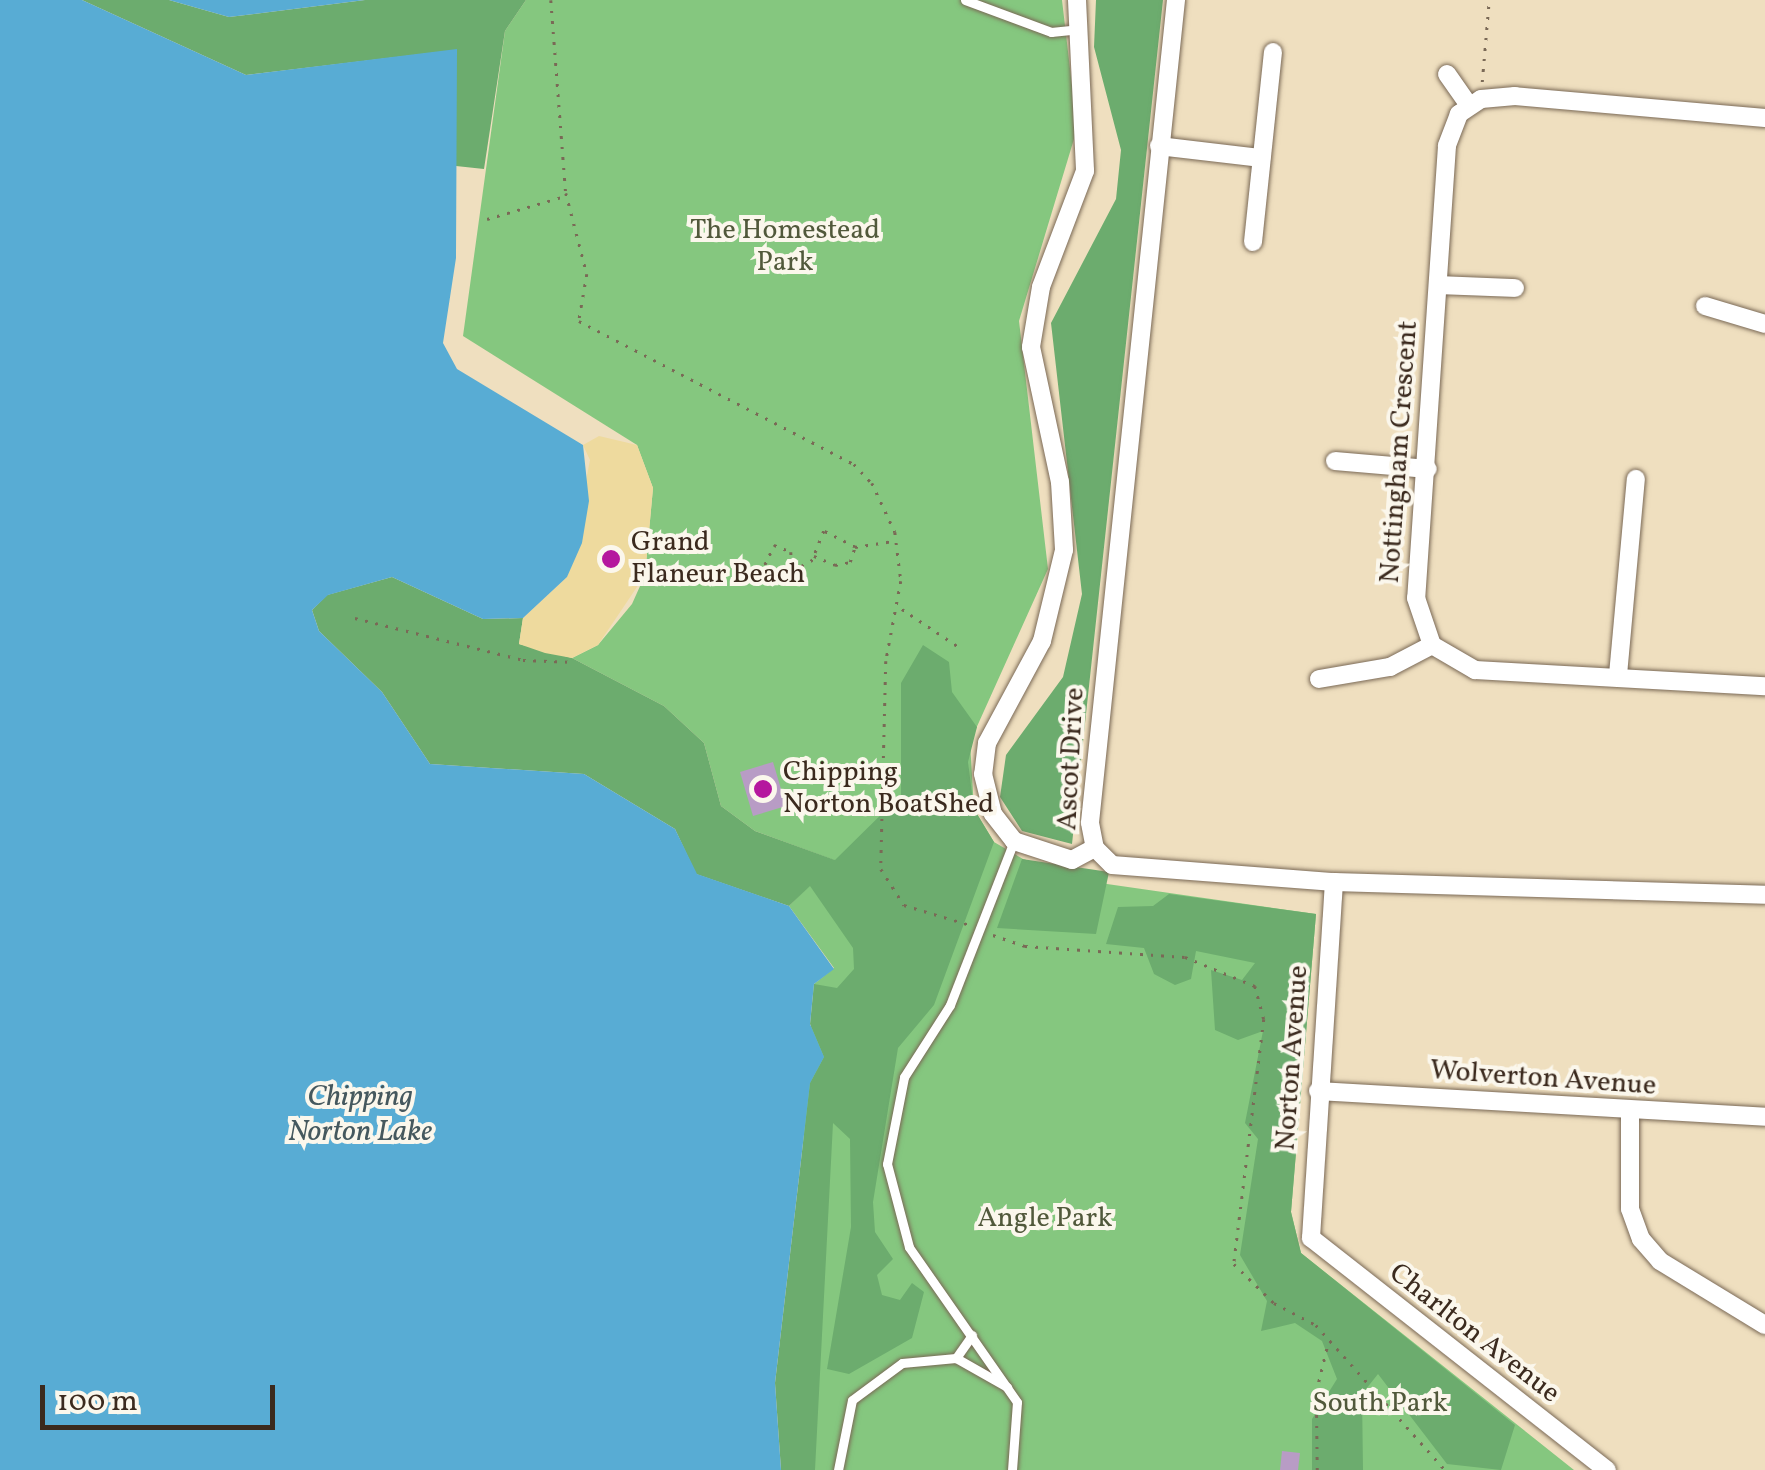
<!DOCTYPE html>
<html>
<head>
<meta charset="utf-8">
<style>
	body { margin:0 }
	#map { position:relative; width:1765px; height:1470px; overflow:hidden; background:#efdfbf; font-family:Vollkorn,serif }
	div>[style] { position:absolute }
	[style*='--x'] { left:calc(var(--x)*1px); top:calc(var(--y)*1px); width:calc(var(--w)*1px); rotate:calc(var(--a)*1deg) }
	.green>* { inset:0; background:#85c77f }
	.forest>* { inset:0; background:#6cac6e }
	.sand>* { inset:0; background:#eeda9e }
	.water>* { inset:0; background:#58acd4 }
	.building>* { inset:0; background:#b89cc5 }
	.path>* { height:2.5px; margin-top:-1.25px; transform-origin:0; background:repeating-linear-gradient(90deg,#7a6956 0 2.5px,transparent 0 10.5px) }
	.roads { filter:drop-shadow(0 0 2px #7a6956) drop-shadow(0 0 2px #7a6956) }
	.lane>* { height:9px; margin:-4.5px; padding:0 4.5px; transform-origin:4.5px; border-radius:4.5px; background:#fff }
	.street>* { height:18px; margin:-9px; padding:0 9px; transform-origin:9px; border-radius:9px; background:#fff }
	.dots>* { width:28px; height:28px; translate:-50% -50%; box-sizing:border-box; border:5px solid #fbf7ec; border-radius:50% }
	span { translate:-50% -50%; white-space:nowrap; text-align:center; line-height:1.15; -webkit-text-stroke:8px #fbf7ec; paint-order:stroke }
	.park-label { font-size:28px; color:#51593b }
	.street-label { font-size:28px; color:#3b2a1e }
	.poi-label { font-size:28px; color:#3b2a1e }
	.left { translate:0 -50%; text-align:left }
	.water-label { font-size:30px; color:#45585e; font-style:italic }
	.scale { position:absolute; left:40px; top:1385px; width:235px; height:45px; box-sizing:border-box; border:5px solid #3b2a1e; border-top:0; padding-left:12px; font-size:30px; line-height:35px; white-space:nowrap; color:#3b2a1e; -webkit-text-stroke:8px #fbf7ec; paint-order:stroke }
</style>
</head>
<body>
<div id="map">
	<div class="green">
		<div style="clip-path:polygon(526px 0,1062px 0,1077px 129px,1019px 321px,1048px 569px,970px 742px,974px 809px,994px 842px,1023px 859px,1107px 884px,1316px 914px,1291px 1212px,1301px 1253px,1574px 1470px,781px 1470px,814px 984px,834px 968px,789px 906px,834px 860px,755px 831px,721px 806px,704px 743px,664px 706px,572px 658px,598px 645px,632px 604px,645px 575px,653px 488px,637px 445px,463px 336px,505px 31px)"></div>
	</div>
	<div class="forest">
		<div style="clip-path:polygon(82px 0,169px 0,229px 17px,365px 0,526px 0,505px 31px,484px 169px,456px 166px,456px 50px,246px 75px)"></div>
		<div style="clip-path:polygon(1096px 0,1163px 0,1072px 844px,1022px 831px,1000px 797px,1006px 755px,1063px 677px,1082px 594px,1051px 323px,1116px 199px,1121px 150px,1094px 47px)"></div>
		<div style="clip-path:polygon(392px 577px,483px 619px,523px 618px,519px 644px,572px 658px,664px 706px,704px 743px,721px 806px,755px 831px,835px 860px,901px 795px,901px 683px,923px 645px,949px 662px,952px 692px,977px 727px,968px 762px,974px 809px,994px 842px,934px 1005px,898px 1048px,873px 1202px,875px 1232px,893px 1259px,877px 1275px,882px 1295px,900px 1300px,912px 1283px,924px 1292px,912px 1338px,849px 1374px,827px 1369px,851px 1227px,850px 1139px,833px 1123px,815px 1470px,781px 1470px,775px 1383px,810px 1083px,824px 1057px,810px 1024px,814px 984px,837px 988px,854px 969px,853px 948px,810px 886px,789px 906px,696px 874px,675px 829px,584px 774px,430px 764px,382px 692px,319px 631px,312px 610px,327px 595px)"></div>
		<div style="clip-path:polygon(1022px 859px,1109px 872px,1096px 934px,997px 928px)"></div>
		<div style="clip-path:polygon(1169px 894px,1316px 914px,1291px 1212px,1301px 1253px,1515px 1425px,1501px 1470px,1447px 1464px,1378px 1374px,1362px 1394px,1363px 1470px,1312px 1470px,1312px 1419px,1337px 1379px,1322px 1341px,1295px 1323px,1261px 1331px,1267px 1301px,1240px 1255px,1258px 1139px,1245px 1123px,1263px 1031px,1238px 1040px,1215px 1030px,1211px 970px,1242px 980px,1255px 963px,1196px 951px,1191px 979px,1175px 985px,1154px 974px,1144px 948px,1106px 944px,1118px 907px,1153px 906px)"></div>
	</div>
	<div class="sand">
		<div style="clip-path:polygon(599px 436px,637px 445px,653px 488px,645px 575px,598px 645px,572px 658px,545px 653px,519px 644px,523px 618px,567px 577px,590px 460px,583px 445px)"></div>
	</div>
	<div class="water">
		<div style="clip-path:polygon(0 0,82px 0,246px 75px,457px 49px,456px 258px,443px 343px,457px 369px,583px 445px,589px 501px,582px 543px,567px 577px,523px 618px,483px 619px,392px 577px,328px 595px,312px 610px,319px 631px,382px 692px,430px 764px,584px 774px,675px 829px,697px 874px,789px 906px,834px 969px,814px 984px,810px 1024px,824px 1057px,810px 1083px,775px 1383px,781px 1470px,0 1470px)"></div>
		<div style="clip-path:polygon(169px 0,365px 0,229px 17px)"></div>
	</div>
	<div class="building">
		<div style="clip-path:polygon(773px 762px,786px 806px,753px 816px,740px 772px)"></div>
		<div style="clip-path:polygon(1282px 1451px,1300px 1453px,1298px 1470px,1280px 1470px)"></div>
	</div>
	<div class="path">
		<div style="--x:551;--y:0;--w:194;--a:85.6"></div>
		<div style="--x:566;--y:193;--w:84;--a:75.5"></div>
		<div style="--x:587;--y:274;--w:48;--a:99.7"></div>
		<div style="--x:579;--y:321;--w:310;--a:27.5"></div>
		<div style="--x:854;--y:464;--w:26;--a:47"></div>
		<div style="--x:872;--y:483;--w:54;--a:64.9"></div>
		<div style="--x:895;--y:532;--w:49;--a:83"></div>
		<div style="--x:901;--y:581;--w:81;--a:100.6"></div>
		<div style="--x:886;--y:661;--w:208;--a:91.4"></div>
		<div style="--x:881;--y:869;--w:43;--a:57.4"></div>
		<div style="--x:904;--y:905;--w:66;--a:16.8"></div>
		<div style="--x:1482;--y:82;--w:82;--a:-85.1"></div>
		<div style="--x:487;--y:219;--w:81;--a:-16.4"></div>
		<div style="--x:855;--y:547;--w:35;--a:-153"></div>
		<div style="--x:824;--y:531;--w:27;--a:112"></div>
		<div style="--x:814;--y:556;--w:23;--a:23"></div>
		<div style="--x:835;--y:565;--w:15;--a:-11"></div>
		<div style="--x:850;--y:562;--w:16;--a:-72"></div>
		<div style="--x:855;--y:547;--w:37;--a:-9"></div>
		<div style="--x:788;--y:569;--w:19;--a:129"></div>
		<div style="--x:776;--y:584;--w:19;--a:-148"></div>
		<div style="--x:760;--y:574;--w:32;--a:-64"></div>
		<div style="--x:774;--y:545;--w:18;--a:22"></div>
		<div style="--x:791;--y:552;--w:19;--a:87"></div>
		<div style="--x:792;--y:571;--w:25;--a:-29"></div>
		<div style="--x:902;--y:609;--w:72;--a:33.7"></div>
		<div style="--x:355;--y:618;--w:173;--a:14"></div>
		<div style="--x:523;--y:660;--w:52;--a:2.2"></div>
		<div style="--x:993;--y:935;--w:34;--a:19"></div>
		<div style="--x:1025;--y:946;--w:160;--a:3.9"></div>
		<div style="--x:1185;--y:957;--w:76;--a:22.5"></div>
		<div style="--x:1255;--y:986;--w:34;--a:75"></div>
		<div style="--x:1264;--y:1019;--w:247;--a:97"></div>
		<div style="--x:1234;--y:1264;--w:56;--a:44.3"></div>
		<div style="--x:1274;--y:1303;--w:47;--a:27.6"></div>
		<div style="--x:1316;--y:1325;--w:194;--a:48.3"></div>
		<div style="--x:1317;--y:1470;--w:78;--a:-90.7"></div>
		<div style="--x:1316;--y:1392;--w:46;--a:-76.3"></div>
	</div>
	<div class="roads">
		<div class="lane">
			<div style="--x:965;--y:0;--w:92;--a:20.4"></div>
			<div style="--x:1051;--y:32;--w:27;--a:-6"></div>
			<div style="--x:956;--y:1358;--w:28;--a:-55"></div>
			<div style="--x:838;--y:1470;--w:71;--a:-78.7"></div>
			<div style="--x:852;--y:1400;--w:62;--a:-36.5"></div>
			<div style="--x:902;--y:1363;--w:54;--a:-5.3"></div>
			<div style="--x:956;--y:1358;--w:59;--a:29.6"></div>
			<div style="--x:1012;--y:1470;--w:68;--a:-85.8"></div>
			<div style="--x:1017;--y:1402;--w:189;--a:-124.9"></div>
			<div style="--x:909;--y:1247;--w:86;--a:-104.8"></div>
			<div style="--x:887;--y:1164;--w:89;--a:-78.9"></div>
			<div style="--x:904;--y:1077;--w:85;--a:-57.4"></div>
			<div style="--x:950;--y:1005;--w:176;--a:-68.7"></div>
		</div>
		<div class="street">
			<div style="--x:1077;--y:0;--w:171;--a:87.3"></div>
			<div style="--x:1085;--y:171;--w:124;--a:110.8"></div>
			<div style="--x:1041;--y:287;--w:61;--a:99.5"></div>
			<div style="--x:1031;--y:347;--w:138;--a:77.9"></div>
			<div style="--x:1060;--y:482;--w:68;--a:86.6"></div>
			<div style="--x:1064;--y:550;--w:94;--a:103.6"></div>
			<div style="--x:1042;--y:641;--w:116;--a:118.3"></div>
			<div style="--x:987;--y:743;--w:31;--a:97"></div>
			<div style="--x:983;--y:774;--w:41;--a:76"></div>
			<div style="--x:993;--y:814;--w:34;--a:52"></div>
			<div style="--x:1014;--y:841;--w:61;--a:18.1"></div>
			<div style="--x:1072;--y:860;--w:26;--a:-28"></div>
			<div style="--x:1176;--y:0;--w:827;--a:95.97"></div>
			<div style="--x:1090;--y:823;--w:25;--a:79"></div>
			<div style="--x:1095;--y:848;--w:24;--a:45"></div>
			<div style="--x:1112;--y:865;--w:223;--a:4.4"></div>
			<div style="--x:1334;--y:882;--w:431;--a:1.7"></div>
			<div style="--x:1447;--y:74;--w:38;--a:55"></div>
			<div style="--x:1765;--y:118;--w:251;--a:-175"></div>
			<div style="--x:1515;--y:96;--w:34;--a:175"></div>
			<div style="--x:1481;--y:99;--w:27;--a:146"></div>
			<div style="--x:1459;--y:114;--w:34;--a:111"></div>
			<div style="--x:1447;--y:146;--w:453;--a:93.9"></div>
			<div style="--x:1416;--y:598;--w:50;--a:71.2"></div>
			<div style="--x:1432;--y:645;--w:50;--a:30.2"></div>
			<div style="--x:1475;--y:670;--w:290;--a:3.2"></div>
			<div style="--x:1159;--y:146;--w:103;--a:6.7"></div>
			<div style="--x:1253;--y:242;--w:191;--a:-84"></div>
			<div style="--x:1440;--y:285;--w:75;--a:2.3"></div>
			<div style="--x:1705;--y:306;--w:63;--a:16.7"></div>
			<div style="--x:1335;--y:461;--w:93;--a:4.9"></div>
			<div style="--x:1618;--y:675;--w:197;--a:-84.8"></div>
			<div style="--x:1319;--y:679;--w:72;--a:-9.6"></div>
			<div style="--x:1390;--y:667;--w:47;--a:-27.6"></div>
			<div style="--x:1334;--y:882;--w:357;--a:93.7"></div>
			<div style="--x:1311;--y:1238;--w:376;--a:38.1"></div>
			<div style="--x:1318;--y:1091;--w:448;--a:3.3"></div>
			<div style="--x:1630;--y:1115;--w:94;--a:90"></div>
			<div style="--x:1630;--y:1209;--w:32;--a:70"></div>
			<div style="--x:1641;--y:1239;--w:29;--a:49"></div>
			<div style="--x:1660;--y:1261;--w:123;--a:31.4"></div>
		</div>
	</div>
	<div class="dots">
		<div style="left:611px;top:559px;background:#b5179e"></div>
		<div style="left:763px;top:789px;background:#b5179e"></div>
	</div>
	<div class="park-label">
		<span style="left:785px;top:247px">The Homestead<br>Park</span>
		<span style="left:1045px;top:1219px">Angle Park</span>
		<span style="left:1380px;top:1404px">South Park</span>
	</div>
	<div class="street-label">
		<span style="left:1400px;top:452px;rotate:-86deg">Nottingham Crescent</span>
		<span style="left:1072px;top:759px;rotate:-87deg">Ascot Drive</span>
		<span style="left:1293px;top:1058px;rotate:-86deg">Norton Avenue</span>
		<span style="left:1543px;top:1079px;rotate:4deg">Wolverton Avenue</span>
		<span style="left:1474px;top:1334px;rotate:38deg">Charlton Avenue</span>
	</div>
	<div class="poi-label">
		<span class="left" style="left:631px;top:559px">Grand<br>Flaneur Beach</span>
		<span class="left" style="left:783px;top:789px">Chipping<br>Norton BoatShed</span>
	</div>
	<div class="water-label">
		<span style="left:360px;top:1114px">Chipping<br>Norton Lake</span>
	</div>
	<div class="scale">100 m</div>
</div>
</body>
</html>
